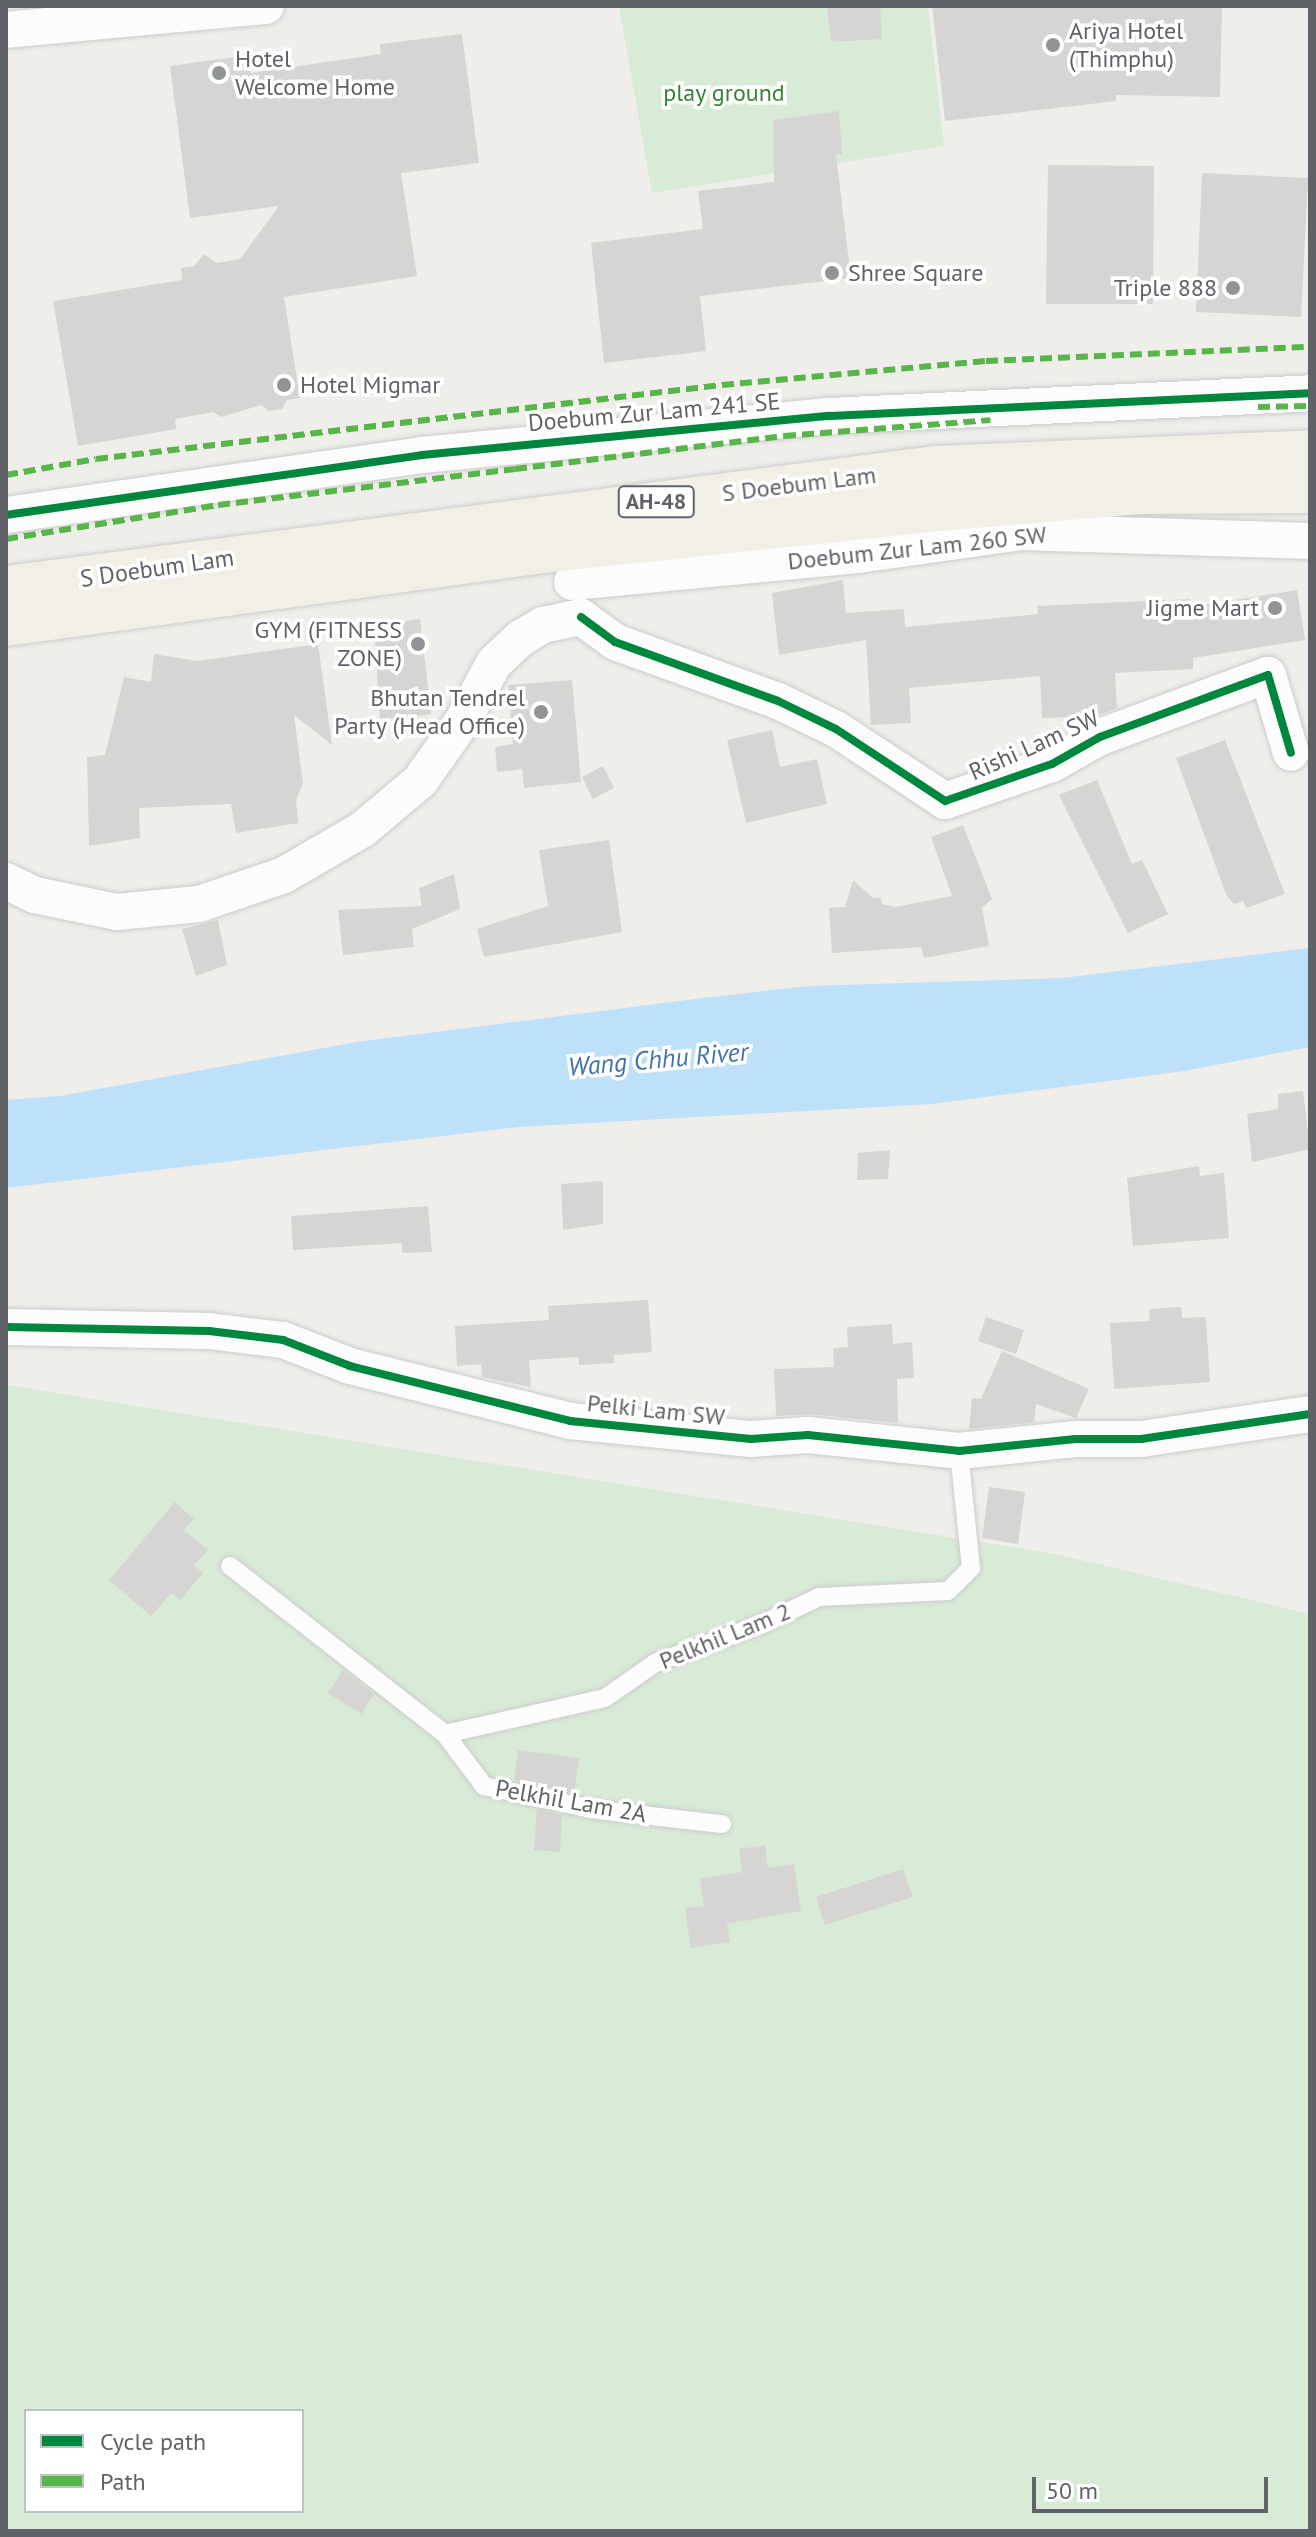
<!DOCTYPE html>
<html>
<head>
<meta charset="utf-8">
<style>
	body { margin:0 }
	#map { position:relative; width:1316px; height:2537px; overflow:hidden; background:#efeeea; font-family:"PT Sans",sans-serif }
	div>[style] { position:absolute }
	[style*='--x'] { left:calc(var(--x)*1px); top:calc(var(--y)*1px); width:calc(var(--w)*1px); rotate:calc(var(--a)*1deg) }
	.green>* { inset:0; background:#d8ebd6 }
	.water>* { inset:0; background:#bfe0f9 }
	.building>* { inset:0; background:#d6d5d3 }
	.roads { filter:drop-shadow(0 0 2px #cbcccc) drop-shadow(0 0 2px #cbcccc) }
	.service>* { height:18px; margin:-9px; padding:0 9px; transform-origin:9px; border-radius:9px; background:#fdfcfc }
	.minor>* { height:36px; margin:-18px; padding:0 18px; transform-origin:18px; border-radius:18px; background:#fdfcfc }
	.trunk>* { height:44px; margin:-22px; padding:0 22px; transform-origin:22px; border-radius:22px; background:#f2f0e6 }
	.quiet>* { height:6px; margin-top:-3px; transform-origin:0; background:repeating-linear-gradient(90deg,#58b549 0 12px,transparent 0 18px) }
	.cycleway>* { height:8px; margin:-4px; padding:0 4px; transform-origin:4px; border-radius:4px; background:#00873e }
	.dots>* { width:22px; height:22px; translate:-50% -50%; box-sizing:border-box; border:4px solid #fff; border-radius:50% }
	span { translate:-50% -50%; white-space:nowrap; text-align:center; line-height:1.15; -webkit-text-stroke:7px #fff; paint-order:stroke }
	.shield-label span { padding:2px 6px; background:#fff; border:2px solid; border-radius:6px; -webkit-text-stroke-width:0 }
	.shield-label { font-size:22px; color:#5f6368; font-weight:700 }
	.poi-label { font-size:24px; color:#5f6368 }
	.left { translate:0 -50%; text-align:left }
	.right { translate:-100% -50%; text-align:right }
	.park-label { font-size:24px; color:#348238 }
	.street-label { font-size:24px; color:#5f6368 }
	.water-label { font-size:26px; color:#4174aa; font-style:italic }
	.frame { position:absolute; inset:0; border:8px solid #5f6368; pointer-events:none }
	.legend { position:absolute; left:24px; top:2409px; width:280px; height:104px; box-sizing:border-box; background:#fff; border:2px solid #bfc1c3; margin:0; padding:10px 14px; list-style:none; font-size:24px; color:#5f6368 }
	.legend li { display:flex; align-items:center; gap:16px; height:40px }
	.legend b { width:40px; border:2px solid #bfc1c3 }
	.scale { position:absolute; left:1032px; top:2477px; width:236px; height:36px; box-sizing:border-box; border:4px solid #5f6368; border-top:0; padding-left:10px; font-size:24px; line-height:28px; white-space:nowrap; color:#5f6368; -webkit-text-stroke:6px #fff; paint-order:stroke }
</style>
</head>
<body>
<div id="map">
	<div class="green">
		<div style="clip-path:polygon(619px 6px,928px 6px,944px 146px,652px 193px)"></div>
		<div style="clip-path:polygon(evenodd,6px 1385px,1055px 1554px,1310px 1614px,1310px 2531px,6px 2531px,6px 1385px,26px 2411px,302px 2411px,302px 2511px,26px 2511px,26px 2411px)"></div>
	</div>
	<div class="water">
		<div style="clip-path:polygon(1310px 948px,1310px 1047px,1184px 1071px,931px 1104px,519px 1127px,6px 1188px,6px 1100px,60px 1096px,357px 1042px,703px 998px,809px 986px,1062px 978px)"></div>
	</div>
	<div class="building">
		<div style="clip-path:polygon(827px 6px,880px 6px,882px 39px,831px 42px)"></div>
		<div style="clip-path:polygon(932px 6px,1222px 6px,1220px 97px,1116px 95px,1116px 101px,945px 121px)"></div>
		<div style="clip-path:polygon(462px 34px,479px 163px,401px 173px,417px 276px,284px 297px,300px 398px,287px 400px,282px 409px,269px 411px,261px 405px,221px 417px,213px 412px,175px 419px,176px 429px,78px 446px,53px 301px,182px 280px,181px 268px,194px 266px,204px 254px,217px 263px,240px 259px,279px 206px,190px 218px,170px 66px,249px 55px,251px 73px,381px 54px,380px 44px)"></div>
		<div style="clip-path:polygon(839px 111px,842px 154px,836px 155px,851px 278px,700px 296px,706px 351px,604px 363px,591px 243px,703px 229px,698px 191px,774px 182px,773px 120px)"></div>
		<div style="clip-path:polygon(1048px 165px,1154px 166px,1153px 304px,1046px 304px)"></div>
		<div style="clip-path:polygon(1202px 173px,1308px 178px,1301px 317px,1196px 312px)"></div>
		<div style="clip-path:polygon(843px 580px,846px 613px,904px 609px,905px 627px,1038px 614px,1037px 606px,1190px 599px,1191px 607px,1297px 590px,1305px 640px,1193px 658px,1193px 669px,1115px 673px,1117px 708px,1097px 716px,1042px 718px,1040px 676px,909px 688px,911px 723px,871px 725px,866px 640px,779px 655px,772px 593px)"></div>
		<div style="clip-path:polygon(420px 619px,431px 714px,380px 722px,374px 626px)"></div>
		<div style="clip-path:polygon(318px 644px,332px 745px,294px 715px,303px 783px,296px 800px,298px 823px,236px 833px,231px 804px,139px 808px,140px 838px,89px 846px,87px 757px,105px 755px,124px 677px,151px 682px,154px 654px,197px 661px)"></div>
		<div style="clip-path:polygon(572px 680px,581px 782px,524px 788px,522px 769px,497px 772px,495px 747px,513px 744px,508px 685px)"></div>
		<div style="clip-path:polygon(772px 730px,780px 767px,817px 759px,827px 804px,746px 823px,727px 740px)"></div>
		<div style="clip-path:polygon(1225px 740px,1285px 894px,1246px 908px,1243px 901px,1234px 904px,1226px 894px,1176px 758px)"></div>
		<div style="clip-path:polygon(603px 766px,614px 788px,593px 799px,582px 777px)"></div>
		<div style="clip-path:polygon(1097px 780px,1132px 864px,1142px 860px,1168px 914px,1128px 933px,1059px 795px)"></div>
		<div style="clip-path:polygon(963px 825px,992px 899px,982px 908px,989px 946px,924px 958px,921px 947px,832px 953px,829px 908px,845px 907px,853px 880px,873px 898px,881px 898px,882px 904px,895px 907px,952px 896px,931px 837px)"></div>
		<div style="clip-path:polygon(609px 840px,622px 932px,484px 957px,477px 929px,548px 906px,539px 850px)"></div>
		<div style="clip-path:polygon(454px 874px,460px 909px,412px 929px,414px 947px,343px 955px,338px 910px,422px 906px,419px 888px)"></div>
		<div style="clip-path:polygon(218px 920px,227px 965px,196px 976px,182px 929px)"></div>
		<div style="clip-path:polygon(1303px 1091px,1310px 1149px,1252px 1162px,1247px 1114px,1278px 1109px,1278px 1094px)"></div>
		<div style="clip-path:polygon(890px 1150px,888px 1179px,857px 1180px,858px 1153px)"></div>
		<div style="clip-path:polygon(1199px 1166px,1200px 1176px,1224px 1173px,1229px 1238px,1133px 1246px,1127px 1178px)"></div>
		<div style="clip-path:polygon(603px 1181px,603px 1224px,563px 1230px,561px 1184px)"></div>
		<div style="clip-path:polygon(428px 1206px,432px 1252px,402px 1253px,402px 1243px,293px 1250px,291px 1216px)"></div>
		<div style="clip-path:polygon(648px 1300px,652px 1352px,614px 1355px,614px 1363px,579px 1365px,579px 1357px,529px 1360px,531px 1387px,482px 1377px,481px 1364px,457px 1366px,455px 1326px,549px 1320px,548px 1306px)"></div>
		<div style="clip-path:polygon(1181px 1307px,1182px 1318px,1206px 1317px,1210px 1382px,1114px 1389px,1110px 1323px,1150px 1321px,1149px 1309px)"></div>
		<div style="clip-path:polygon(986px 1317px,1024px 1330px,1016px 1354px,978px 1341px)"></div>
		<div style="clip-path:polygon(892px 1324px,893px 1344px,912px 1342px,914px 1378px,897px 1379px,898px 1423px,810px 1414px,776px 1416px,774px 1369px,834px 1367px,833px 1348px,848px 1347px,847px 1327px)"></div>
		<div style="clip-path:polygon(1002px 1351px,1089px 1389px,1076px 1418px,1036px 1404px,1034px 1422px,969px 1429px,972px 1398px,981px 1399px)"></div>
		<div style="clip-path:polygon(989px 1487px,1025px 1492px,1018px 1544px,982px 1538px)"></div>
		<div style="clip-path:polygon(175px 1502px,194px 1519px,184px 1530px,208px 1550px,194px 1565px,203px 1573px,180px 1600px,171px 1593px,151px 1616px,109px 1580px)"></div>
		<div style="clip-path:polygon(343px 1670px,374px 1694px,361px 1714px,328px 1693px)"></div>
		<div style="clip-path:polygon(518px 1750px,579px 1758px,574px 1793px,514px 1780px)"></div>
		<div style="clip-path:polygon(537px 1810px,562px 1815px,560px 1852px,534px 1850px)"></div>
		<div style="clip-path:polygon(765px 1845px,768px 1868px,794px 1864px,801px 1911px,727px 1924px,730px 1942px,691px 1948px,685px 1908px,704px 1906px,700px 1879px,742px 1872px,739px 1849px)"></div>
		<div style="clip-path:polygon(903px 1869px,913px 1897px,825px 1925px,816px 1897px)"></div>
	</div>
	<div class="roads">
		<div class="service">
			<div style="--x:230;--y:1566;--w:273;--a:38"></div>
			<div style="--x:445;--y:1734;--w:65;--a:53.1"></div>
			<div style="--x:484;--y:1786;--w:108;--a:12.2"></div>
			<div style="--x:590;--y:1809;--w:133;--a:6.5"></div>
			<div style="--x:445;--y:1734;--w:164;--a:-12.7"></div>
			<div style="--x:605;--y:1698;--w:61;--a:-35"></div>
			<div style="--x:655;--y:1663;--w:114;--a:-20"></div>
			<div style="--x:762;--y:1624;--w:63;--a:-25.3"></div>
			<div style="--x:819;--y:1597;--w:129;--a:-2.7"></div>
			<div style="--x:948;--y:1591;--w:33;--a:-45"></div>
			<div style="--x:971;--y:1568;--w:118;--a:-95.9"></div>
		</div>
		<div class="minor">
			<div style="--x:6;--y:30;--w:261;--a:-5.3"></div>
			<div style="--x:6;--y:515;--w:420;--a:-8.2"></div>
			<div style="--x:422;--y:455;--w:409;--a:-5.5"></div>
			<div style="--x:829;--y:416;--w:482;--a:-2.7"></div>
			<div style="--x:572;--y:582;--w:287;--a:-5.4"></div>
			<div style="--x:858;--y:555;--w:166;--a:-8"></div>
			<div style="--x:1022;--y:532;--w:288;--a:1.8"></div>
			<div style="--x:581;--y:617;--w:42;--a:36.3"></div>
			<div style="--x:615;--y:642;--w:173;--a:19.9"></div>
			<div style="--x:778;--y:701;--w:64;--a:25.8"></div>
			<div style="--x:836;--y:729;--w:131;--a:33.4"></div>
			<div style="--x:945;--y:801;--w:113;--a:-19.1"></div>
			<div style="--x:1052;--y:764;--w:55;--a:-29.4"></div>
			<div style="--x:1100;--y:737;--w:179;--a:-20.3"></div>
			<div style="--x:1268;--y:675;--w:81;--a:73.6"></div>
			<div style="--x:6;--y:881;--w:32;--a:26"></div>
			<div style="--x:35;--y:895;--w:84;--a:11.7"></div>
			<div style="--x:117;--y:912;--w:82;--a:-5.6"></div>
			<div style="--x:199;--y:904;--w:90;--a:-18.8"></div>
			<div style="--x:284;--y:875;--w:91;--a:-30.2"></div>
			<div style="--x:363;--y:829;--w:75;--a:-40.1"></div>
			<div style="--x:420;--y:781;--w:72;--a:-54.6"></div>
			<div style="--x:462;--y:722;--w:67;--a:-61.5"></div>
			<div style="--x:494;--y:663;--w:37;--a:-43"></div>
			<div style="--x:521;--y:638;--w:26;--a:-31"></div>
			<div style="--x:543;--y:625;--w:39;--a:-12"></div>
			<div style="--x:6;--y:1327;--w:203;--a:1.1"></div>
			<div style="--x:209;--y:1331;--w:75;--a:6.9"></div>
			<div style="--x:283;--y:1340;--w:72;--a:21.2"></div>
			<div style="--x:350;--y:1366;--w:227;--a:14"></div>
			<div style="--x:570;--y:1421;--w:182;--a:5.7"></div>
			<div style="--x:751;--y:1439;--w:57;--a:-4"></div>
			<div style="--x:808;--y:1435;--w:152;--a:6"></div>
			<div style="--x:959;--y:1451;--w:117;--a:-5.9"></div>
			<div style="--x:1075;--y:1439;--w:66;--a:0"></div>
			<div style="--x:1141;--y:1439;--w:171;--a:-8.4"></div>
		</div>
		<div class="trunk">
			<div style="--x:6;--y:588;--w:937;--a:-7.36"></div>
			<div style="--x:935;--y:468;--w:375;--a:-2.4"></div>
			<div style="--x:6;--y:624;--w:549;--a:-7.75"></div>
			<div style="--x:550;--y:550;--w:390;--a:-6"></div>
			<div style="--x:938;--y:509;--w:205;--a:-4.8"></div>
			<div style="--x:1142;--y:492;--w:168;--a:-0.3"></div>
		</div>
	</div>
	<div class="quiet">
		<div style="--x:1258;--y:407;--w:52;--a:-1.1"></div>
		<div style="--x:6;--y:475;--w:91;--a:-10.1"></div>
		<div style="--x:96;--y:459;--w:630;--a:-6.74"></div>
		<div style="--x:722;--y:385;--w:265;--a:-5.2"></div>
		<div style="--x:986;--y:361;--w:324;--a:-2.5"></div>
		<div style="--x:6;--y:539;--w:215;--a:-9.1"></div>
		<div style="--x:218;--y:505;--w:299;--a:-6.9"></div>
		<div style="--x:515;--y:469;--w:271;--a:-7"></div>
		<div style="--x:784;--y:436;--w:207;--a:-4.4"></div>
	</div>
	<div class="cycleway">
		<div style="--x:6;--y:515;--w:420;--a:-8.2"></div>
		<div style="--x:422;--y:455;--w:409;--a:-5.5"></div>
		<div style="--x:829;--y:416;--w:482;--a:-2.7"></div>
		<div style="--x:581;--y:617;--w:42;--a:36.3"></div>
		<div style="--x:615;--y:642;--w:173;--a:19.9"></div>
		<div style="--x:778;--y:701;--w:64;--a:25.8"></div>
		<div style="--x:836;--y:729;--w:131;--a:33.4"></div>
		<div style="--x:945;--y:801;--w:113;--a:-19.1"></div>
		<div style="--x:1052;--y:764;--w:55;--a:-29.4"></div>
		<div style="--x:1100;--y:737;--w:179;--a:-20.3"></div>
		<div style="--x:1268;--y:675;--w:81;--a:73.6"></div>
		<div style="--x:6;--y:1327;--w:203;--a:1.1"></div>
		<div style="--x:209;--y:1331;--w:75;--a:6.9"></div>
		<div style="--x:283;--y:1340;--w:72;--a:21.2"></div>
		<div style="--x:350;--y:1366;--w:227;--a:14"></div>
		<div style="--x:570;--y:1421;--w:182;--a:5.7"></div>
		<div style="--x:751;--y:1439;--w:57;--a:-4"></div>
		<div style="--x:808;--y:1435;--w:152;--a:6"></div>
		<div style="--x:959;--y:1451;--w:117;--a:-5.9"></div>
		<div style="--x:1075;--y:1439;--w:66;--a:0"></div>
		<div style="--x:1141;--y:1439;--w:171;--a:-8.4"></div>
	</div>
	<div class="dots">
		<div style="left:1053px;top:45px;background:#919496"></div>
		<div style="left:219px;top:73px;background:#919496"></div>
		<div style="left:832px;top:273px;background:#919496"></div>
		<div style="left:1233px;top:288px;background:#919496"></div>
		<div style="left:284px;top:385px;background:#919496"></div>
		<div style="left:1275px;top:608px;background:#919496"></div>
		<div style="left:418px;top:644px;background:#919496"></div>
		<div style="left:541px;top:712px;background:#919496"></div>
	</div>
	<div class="shield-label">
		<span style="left:656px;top:502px">AH-48</span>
	</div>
	<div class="poi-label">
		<span class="left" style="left:1069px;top:45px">Ariya Hotel<br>(Thimphu)</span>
		<span class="left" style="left:235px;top:73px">Hotel<br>Welcome Home</span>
		<span class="left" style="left:848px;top:273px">Shree Square</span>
		<span class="right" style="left:1217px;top:288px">Triple 888</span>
		<span class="left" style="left:300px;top:385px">Hotel Migmar</span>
		<span class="right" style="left:1259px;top:608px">Jigme Mart</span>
		<span class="right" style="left:402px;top:644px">GYM (FITNESS<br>ZONE)</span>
		<span class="right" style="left:525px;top:712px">Bhutan Tendrel<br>Party (Head Office)</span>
	</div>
	<div class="park-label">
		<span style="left:724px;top:93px">play ground</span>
	</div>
	<div class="street-label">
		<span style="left:654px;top:412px;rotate:-5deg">Doebum Zur Lam 241 SE</span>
		<span style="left:799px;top:484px;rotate:-7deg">S Doebum Lam</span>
		<span style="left:917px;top:548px;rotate:-6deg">Doebum Zur Lam 260 SW</span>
		<span style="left:157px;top:568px;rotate:-8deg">S Doebum Lam</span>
		<span style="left:1034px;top:745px;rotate:-24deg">Rishi Lam SW</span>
		<span style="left:656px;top:1410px;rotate:6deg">Pelki Lam SW</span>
		<span style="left:725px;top:1636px;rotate:-22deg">Pelkhil Lam 2</span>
		<span style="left:571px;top:1801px;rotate:10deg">Pelkhil Lam 2A</span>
	</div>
	<div class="water-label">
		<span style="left:658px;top:1059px;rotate:-5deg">Wang Chhu River</span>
	</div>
	<div class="frame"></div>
	<ul class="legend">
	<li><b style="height:10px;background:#00873e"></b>Cycle path</li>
	<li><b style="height:10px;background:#58b549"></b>Path</li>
	</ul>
	<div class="scale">50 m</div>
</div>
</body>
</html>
